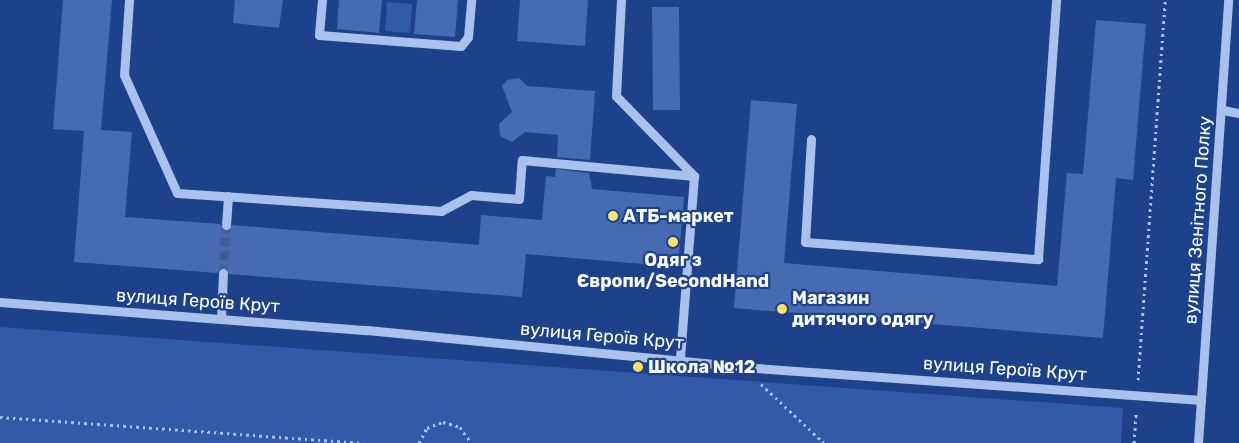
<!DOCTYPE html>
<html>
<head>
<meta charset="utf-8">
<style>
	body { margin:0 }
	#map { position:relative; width:1239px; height:443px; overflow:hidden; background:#1d428b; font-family:Rubik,sans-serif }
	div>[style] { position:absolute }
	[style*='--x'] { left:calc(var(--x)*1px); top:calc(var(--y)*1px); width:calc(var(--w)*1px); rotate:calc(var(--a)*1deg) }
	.green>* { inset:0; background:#315aa9 }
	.building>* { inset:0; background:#466bb3 }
	.minor-tunnel>* { height:9px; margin-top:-4.5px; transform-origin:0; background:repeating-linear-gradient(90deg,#3f5e9c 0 9px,transparent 0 13.5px) }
	.path>* { height:3px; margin-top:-1.5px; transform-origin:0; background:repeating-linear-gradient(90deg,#a9c1ec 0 2.5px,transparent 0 6.5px) }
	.minor>* { height:9px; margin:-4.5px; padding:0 4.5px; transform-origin:4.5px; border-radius:4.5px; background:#a9c1ec }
	.dots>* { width:14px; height:14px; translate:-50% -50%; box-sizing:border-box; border:2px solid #1d428b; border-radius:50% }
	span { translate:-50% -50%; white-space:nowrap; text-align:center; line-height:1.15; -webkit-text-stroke:4.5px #1d428b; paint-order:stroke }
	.poi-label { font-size:18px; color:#fff; font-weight:700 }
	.left { translate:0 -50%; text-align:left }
	.street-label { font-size:18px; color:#fff }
</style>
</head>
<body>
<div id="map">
	<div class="green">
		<div style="clip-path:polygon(387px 2px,412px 4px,410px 33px,385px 31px)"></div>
		<div style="clip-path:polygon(0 327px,1123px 408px,1121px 443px,0 443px)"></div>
	</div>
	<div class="building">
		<div style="clip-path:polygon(63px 0,112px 0,101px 130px,132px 132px,125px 217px,220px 224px,225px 231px,232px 225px,479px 245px,481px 215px,542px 220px,546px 176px,555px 177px,556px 169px,589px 173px,592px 189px,684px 197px,678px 267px,526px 254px,522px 297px,229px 274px,224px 267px,217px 273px,74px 262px,84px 131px,53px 129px)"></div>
		<div style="clip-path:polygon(235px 0,283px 0,279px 28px,233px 23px)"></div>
		<div style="clip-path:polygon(339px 0,382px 0,379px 33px,337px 29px)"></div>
		<div style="clip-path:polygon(417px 0,458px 0,455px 37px,414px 34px)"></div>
		<div style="clip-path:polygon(520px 0,588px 0,585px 46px,517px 41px)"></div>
		<div style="clip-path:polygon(652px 7px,679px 7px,680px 110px,653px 110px)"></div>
		<div style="clip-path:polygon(1096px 20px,1146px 24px,1133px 180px,1116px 178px,1103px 338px,734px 308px,751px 100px,797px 104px,784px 263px,1057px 286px,1067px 173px,1083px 174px)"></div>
		<div style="clip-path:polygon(519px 78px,527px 86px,595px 91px,590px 160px,557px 157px,558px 135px,525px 132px,512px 142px,500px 136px,499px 124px,512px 112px,502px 86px,507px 80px)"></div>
	</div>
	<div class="minor-tunnel">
		<div style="--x:223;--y:273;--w:48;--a:-86.4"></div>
	</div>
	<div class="path">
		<div style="--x:1138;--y:380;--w:381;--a:-85.9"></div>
		<div style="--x:761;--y:384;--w:86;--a:43.1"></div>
		<div style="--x:0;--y:417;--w:364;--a:4.1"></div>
		<div style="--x:419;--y:443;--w:17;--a:-62"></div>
		<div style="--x:427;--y:428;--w:17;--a:-21"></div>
		<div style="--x:443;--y:422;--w:18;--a:16"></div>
		<div style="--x:460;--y:427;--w:19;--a:55"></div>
		<div style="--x:1134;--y:443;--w:32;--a:-86"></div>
	</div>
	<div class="minor">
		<div style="--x:129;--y:0;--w:75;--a:93.8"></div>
		<div style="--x:124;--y:75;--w:129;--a:65.8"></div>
		<div style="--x:177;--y:193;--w:265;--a:3.9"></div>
		<div style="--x:441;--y:211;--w:34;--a:-28"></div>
		<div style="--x:471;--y:195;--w:48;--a:4.8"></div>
		<div style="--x:519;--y:199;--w:39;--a:-86"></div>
		<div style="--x:522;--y:160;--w:173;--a:5.3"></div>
		<div style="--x:322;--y:0;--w:35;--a:95"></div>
		<div style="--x:319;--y:35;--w:142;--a:4.4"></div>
		<div style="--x:461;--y:46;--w:11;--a:-52"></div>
		<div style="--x:468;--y:37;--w:37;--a:-85"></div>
		<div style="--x:621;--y:0;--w:96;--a:93"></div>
		<div style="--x:616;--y:96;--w:112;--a:45.7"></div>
		<div style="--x:694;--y:176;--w:184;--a:94.4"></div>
		<div style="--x:1223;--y:110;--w:16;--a:11"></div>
		<div style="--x:811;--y:139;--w:103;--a:93.3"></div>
		<div style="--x:805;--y:242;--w:234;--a:4.2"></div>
		<div style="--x:1038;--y:259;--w:260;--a:-86"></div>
		<div style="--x:226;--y:225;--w:29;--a:-86"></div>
		<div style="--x:0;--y:302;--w:368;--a:4.4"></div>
		<div style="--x:367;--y:330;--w:377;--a:5.6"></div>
		<div style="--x:742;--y:367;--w:460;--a:4.1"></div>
		<div style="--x:221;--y:319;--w:46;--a:-87.5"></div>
		<div style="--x:1198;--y:443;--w:444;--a:-86.1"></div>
	</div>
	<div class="dots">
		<div style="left:613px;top:216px;background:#fce168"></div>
		<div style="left:673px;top:242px;background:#fce168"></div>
		<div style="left:782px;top:309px;background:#fce168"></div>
		<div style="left:638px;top:367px;background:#fce168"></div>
	</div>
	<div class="poi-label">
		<span class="left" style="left:623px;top:216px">АТБ-маркет</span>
		<span style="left:673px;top:271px">Одяг з<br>Європи/SecondHand</span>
		<span class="left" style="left:792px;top:309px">Магазин<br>дитячого одягу</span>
		<span class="left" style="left:648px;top:367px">Школа №12</span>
	</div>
	<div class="street-label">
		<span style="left:1198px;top:220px;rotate:-86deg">вулиця Зенітного Полку</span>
		<span style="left:198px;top:301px;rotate:4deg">вулиця Героїв Крут</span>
		<span style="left:602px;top:336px;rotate:5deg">вулиця Героїв Крут</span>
		<span style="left:1005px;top:369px;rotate:4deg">вулиця Героїв Крут</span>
	</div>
</div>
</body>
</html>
